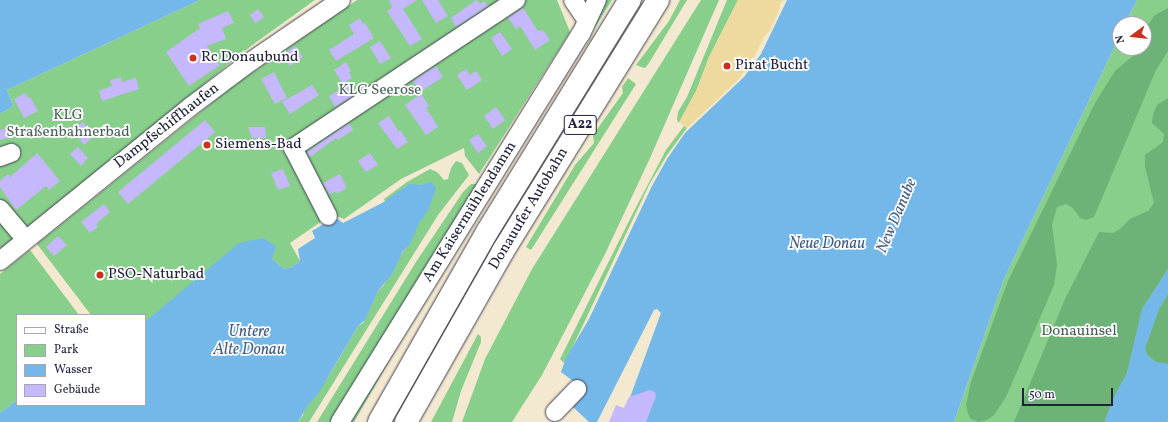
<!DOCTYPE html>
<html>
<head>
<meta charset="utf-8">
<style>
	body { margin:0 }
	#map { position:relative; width:1168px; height:422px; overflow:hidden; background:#f3e8d0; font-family:Vollkorn,serif }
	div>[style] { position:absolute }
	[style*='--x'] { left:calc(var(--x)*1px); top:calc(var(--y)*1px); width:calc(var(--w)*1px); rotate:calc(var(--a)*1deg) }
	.green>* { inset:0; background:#87cf8a }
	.forest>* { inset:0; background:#6db276 }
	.sand>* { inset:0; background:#eeda9e }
	.water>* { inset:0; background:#74b8ea }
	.building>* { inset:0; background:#c5b8fc }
	.roads { filter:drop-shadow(0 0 1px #414051) drop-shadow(0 0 1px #414051) }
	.minor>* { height:18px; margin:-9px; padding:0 9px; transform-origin:9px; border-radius:9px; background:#fff }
	.highway>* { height:22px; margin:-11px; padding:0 11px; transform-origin:11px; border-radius:11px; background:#fff }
	.dots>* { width:11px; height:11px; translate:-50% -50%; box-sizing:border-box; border:2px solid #fff; border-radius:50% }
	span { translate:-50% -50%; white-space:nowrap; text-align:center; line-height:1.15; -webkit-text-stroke:3.5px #fff; paint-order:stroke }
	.shield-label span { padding:1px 3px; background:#fff; border:1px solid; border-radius:3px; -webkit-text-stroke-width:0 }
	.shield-label { font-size:14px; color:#22223b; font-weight:700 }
	.poi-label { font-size:15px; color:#22223b }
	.left { translate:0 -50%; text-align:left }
	.park-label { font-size:15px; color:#455f57 }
	.street-label { font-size:15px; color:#22223b }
	.water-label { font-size:16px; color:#435e81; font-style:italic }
	.legend { position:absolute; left:16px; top:314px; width:130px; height:92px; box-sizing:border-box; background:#fff; border:1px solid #a7a7b1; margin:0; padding:5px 7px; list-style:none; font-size:12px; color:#22223b }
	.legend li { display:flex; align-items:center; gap:8px; height:20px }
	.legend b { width:20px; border:1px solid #a7a7b1 }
	.north { position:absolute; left:1112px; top:16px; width:40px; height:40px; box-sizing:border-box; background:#fff; border:1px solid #a7a7b1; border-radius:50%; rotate:255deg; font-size:11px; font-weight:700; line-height:16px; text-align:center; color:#22223b }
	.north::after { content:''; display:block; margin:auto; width:14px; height:18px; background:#c8321e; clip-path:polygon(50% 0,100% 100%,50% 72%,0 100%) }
	.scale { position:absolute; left:1022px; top:388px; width:91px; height:18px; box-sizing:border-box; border:2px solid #22223b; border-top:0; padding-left:5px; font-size:12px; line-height:14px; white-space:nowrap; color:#22223b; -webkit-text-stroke:3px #fff; paint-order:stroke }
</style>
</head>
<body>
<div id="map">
	<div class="green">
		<div style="clip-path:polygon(200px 0,315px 0,251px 46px,0 250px,0 114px,13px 106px,7px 90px)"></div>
		<div style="clip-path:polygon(357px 0,557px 0,570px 32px,479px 174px,465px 156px,464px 148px,401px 179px,344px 219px,332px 214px,290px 243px,300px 261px,292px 267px,284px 269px,272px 259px,145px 322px,145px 315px,91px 315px,37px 244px,233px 86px)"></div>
		<div style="clip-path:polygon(606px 0,612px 0,579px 53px)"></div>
		<div style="clip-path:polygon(680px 0,687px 0,649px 63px,645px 68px,641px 67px,636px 65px,669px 21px)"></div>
		<div style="clip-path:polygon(701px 0,719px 0,650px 158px,605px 254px,542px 375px,512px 422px,462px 422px,485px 359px,532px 269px)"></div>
		<div style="clip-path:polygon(727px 0,738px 0,709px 57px,697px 89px,679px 123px,677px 120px,678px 112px,687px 97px)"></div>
		<div style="clip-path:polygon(1137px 0,1168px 0,1168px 422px,954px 422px,1004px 279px,1120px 35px,1120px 48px,1144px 48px,1144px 24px,1125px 24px)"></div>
		<div style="clip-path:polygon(628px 78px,636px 84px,531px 250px,526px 247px,575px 165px,594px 143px,593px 135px,623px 93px,622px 87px)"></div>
		<div style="clip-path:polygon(684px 126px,687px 128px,667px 155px,650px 183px,565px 363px,563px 362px,560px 359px,633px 213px,666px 150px)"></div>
		<div style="clip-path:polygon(456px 161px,462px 163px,469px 175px,438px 215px,309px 422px,298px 422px,303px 415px,308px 400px,327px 379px,358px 326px,363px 323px,378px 291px,383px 286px,405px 248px,406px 242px,384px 199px,407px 182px,430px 169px,437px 172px,444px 180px,448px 179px,451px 168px)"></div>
		<div style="clip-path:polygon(471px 184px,478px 184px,332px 422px,317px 422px,416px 262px,463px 192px)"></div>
		<div style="clip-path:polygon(30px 250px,79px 315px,17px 315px,17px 400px,0 413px,0 274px)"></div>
		<div style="clip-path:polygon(418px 311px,354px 422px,346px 422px)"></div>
		<div style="clip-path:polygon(478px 334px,481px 337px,481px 342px,461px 391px,452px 422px,431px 422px)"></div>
	</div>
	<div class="forest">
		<div style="clip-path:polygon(1168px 8px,1168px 51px,1156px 70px,1094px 217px,1086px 220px,1080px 218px,1073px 208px,1066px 204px,1057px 207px,1052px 225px,1057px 265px,1054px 285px,1006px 397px,994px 415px,987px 420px,978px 422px,971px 419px,968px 414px,966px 405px,971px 382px,1008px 281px,1095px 103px,1115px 71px,1134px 55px,1137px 48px,1144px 48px,1144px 30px,1155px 15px)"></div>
		<div style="clip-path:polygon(1168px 98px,1168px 269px,1142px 309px,1127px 373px,1115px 395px,1105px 420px,1106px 422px,1014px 422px,1065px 299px,1099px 232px,1113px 233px,1120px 229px,1130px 219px,1148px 211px,1154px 203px,1145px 167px,1145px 155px,1163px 142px,1164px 134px,1152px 123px,1153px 114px,1157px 105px)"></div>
		<div style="clip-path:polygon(1168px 294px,1168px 364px,1156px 362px,1147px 355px,1145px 348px,1159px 309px)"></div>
	</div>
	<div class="sand">
		<div style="clip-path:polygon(738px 0,784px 0,780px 4px,780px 8px,770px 30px,764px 37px,751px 63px,738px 80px,687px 128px,679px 122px,697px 89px,709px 57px)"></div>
	</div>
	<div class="water">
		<div style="clip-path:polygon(0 0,200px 0,7px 90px,13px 106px,0 114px)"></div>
		<div style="clip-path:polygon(787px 0,1137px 0,1125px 24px,1120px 24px,1120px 35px,1004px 279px,954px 422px,621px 422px,661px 313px,657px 309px,654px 310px,597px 422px,589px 422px,573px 407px,583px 395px,573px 381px,561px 372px,566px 358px,589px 319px,652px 186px,667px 159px,685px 133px,744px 77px,761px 54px)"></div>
		<div style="clip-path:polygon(430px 182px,432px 182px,436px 189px,428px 211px,419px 223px,410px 244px,403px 251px,392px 274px,378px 291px,365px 320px,358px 326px,318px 394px,308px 405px,298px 422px,0 422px,0 413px,17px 400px,17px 405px,145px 405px,145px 322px,239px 243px,263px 238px,276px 246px,272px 259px,284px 269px,292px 267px,300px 261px,298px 249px,315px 238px,312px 231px,335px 217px,343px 223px,382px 203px,409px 184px,421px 185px)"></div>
		<div style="clip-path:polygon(1168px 269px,1168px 294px,1159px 309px,1145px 348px,1147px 355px,1156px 362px,1168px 364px,1168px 419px,1166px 422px,1106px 422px,1105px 420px,1115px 395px,1127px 373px,1142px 309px)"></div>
	</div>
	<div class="building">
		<div style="clip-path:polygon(389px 0,417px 0,403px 9px,422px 39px,410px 46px,387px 11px,392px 8px)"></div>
		<div style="clip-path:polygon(422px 0,438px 0,448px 16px,436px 23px)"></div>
		<div style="clip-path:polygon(476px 0,480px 4px,484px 1px,488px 6px,456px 27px,451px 18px)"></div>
		<div style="clip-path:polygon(523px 8px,538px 31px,543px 30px,550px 40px,535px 50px,520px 26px,516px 29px,508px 18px)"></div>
		<div style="clip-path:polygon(258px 9px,264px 17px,255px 23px,250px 15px)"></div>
		<div style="clip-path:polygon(228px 11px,234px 23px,222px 28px,226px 39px,207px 46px,220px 65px,189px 86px,166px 52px,200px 28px,198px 24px)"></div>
		<div style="clip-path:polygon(360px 18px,363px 24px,365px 23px,374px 38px,336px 61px,329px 50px,354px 34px,349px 25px)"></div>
		<div style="clip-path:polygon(500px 32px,512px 49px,502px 56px,491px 38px)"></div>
		<div style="clip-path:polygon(380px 41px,391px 58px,380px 64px,370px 47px)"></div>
		<div style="clip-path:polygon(295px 46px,303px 57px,290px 66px,282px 55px)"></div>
		<div style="clip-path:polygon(346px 62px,351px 71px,349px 72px,352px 78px,343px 84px,334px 70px)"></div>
		<div style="clip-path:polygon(436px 66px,443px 77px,420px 92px,413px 81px)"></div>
		<div style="clip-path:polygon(466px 69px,470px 75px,476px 71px,482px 80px,467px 90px,457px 75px)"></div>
		<div style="clip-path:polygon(274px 72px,287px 98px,275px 104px,261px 79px)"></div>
		<div style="clip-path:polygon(121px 77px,122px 82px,136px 78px,139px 89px,102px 101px,99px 91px,112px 86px,110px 80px)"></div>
		<div style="clip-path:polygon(349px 84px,356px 94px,335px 107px,329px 96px)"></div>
		<div style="clip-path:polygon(312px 85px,319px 95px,290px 114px,282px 102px)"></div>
		<div style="clip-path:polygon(25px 93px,28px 98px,30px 97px,38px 111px,24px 118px,14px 99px)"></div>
		<div style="clip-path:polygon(421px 94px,429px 106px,426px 108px,438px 127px,426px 135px,405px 105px)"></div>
		<div style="clip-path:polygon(496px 107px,505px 120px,493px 129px,484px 116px)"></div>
		<div style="clip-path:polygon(389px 116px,398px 131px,400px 130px,408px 142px,397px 149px,378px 123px)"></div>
		<div style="clip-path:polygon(205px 120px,215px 132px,128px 204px,118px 192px)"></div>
		<div style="clip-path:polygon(83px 122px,94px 136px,84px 145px,73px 131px)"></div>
		<div style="clip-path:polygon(349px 123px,353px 130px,338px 140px,336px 138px,310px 157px,307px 152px)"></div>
		<div style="clip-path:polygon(17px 125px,20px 135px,0 140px,0 130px)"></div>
		<div style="clip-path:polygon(248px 127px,265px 127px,266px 138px,252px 138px)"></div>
		<div style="clip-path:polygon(478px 134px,487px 146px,478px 153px,469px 140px)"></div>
		<div style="clip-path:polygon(78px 147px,88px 158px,81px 166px,70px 154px)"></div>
		<div style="clip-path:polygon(37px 153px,60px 181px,49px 190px,46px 186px,16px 210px,0 187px,0 181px,8px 174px,10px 177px)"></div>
		<div style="clip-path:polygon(370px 153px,378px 165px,366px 172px,358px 161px)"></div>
		<div style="clip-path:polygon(283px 169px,290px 186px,278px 190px,271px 173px)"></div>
		<div style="clip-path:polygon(340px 174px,346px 186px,345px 189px,338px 193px,335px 192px,329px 194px,323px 183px)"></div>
		<div style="clip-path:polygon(104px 204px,110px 212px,96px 224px,98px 227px,90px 233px,81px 222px)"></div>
		<div style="clip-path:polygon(58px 236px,67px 245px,54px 256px,46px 247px)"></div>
		<div style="clip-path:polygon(650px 390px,655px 392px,656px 396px,646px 422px,609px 422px,616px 405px,624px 408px,629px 397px)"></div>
	</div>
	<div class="roads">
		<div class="minor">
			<div style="--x:573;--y:0;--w:23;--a:56"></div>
			<div style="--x:0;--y:157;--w:12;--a:-20"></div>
			<div style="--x:0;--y:209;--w:40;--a:50"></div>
			<div style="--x:328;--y:216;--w:76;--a:-117.2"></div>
			<div style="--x:293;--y:148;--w:268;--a:-33.6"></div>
			<div style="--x:0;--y:261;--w:245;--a:-39"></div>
			<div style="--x:190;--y:107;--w:75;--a:-36.9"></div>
			<div style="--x:250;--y:62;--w:110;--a:-34.3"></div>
			<div style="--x:555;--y:412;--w:32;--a:-46"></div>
			<div style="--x:340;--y:422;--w:457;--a:-58.2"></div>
			<div style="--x:581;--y:34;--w:38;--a:-65"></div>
		</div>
		<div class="highway">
			<div style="--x:379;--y:422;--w:219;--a:-60.4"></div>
			<div style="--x:487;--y:232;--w:273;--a:-58.4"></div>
			<div style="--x:406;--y:422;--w:197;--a:-60.4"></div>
			<div style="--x:503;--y:251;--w:295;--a:-58.3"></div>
		</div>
	</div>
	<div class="dots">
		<div style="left:193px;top:58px;background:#c8321e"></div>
		<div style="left:727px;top:66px;background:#c8321e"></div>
		<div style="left:207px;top:145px;background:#c8321e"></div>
		<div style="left:100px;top:275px;background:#c8321e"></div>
	</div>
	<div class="shield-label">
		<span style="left:580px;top:125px">A22</span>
	</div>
	<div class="poi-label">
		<span class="left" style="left:201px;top:58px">Rc Donaubund</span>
		<span class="left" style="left:735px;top:66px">Pirat Bucht</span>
		<span class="left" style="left:215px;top:145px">Siemens-Bad</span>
		<span class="left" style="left:108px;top:275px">PSO-Naturbad</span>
	</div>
	<div class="park-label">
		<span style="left:380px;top:91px">KLG Seerose</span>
		<span style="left:68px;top:124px">KLG<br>Straßenbahnerbad</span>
		<span style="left:1079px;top:332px">Donauinsel</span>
	</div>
	<div class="street-label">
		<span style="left:167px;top:126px;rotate:-38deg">Dampfschiffhaufen</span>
		<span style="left:529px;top:209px;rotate:-59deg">Donauufer Autobahn</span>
		<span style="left:470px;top:212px;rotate:-58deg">Am Kaisermühlendamm</span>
	</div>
	<div class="water-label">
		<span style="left:897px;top:216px;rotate:-67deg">New Danube</span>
		<span style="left:827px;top:244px">Neue Donau</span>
		<span style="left:249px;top:341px">Untere<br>Alte Donau</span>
	</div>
	<ul class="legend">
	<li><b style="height:5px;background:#fff"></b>Straße</li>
	<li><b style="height:11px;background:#87cf8a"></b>Park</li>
	<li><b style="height:11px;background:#74b8ea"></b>Wasser</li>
	<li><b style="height:11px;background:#c5b8fc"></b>Gebäude</li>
	</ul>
	<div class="north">N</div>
	<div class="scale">50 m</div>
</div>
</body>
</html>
